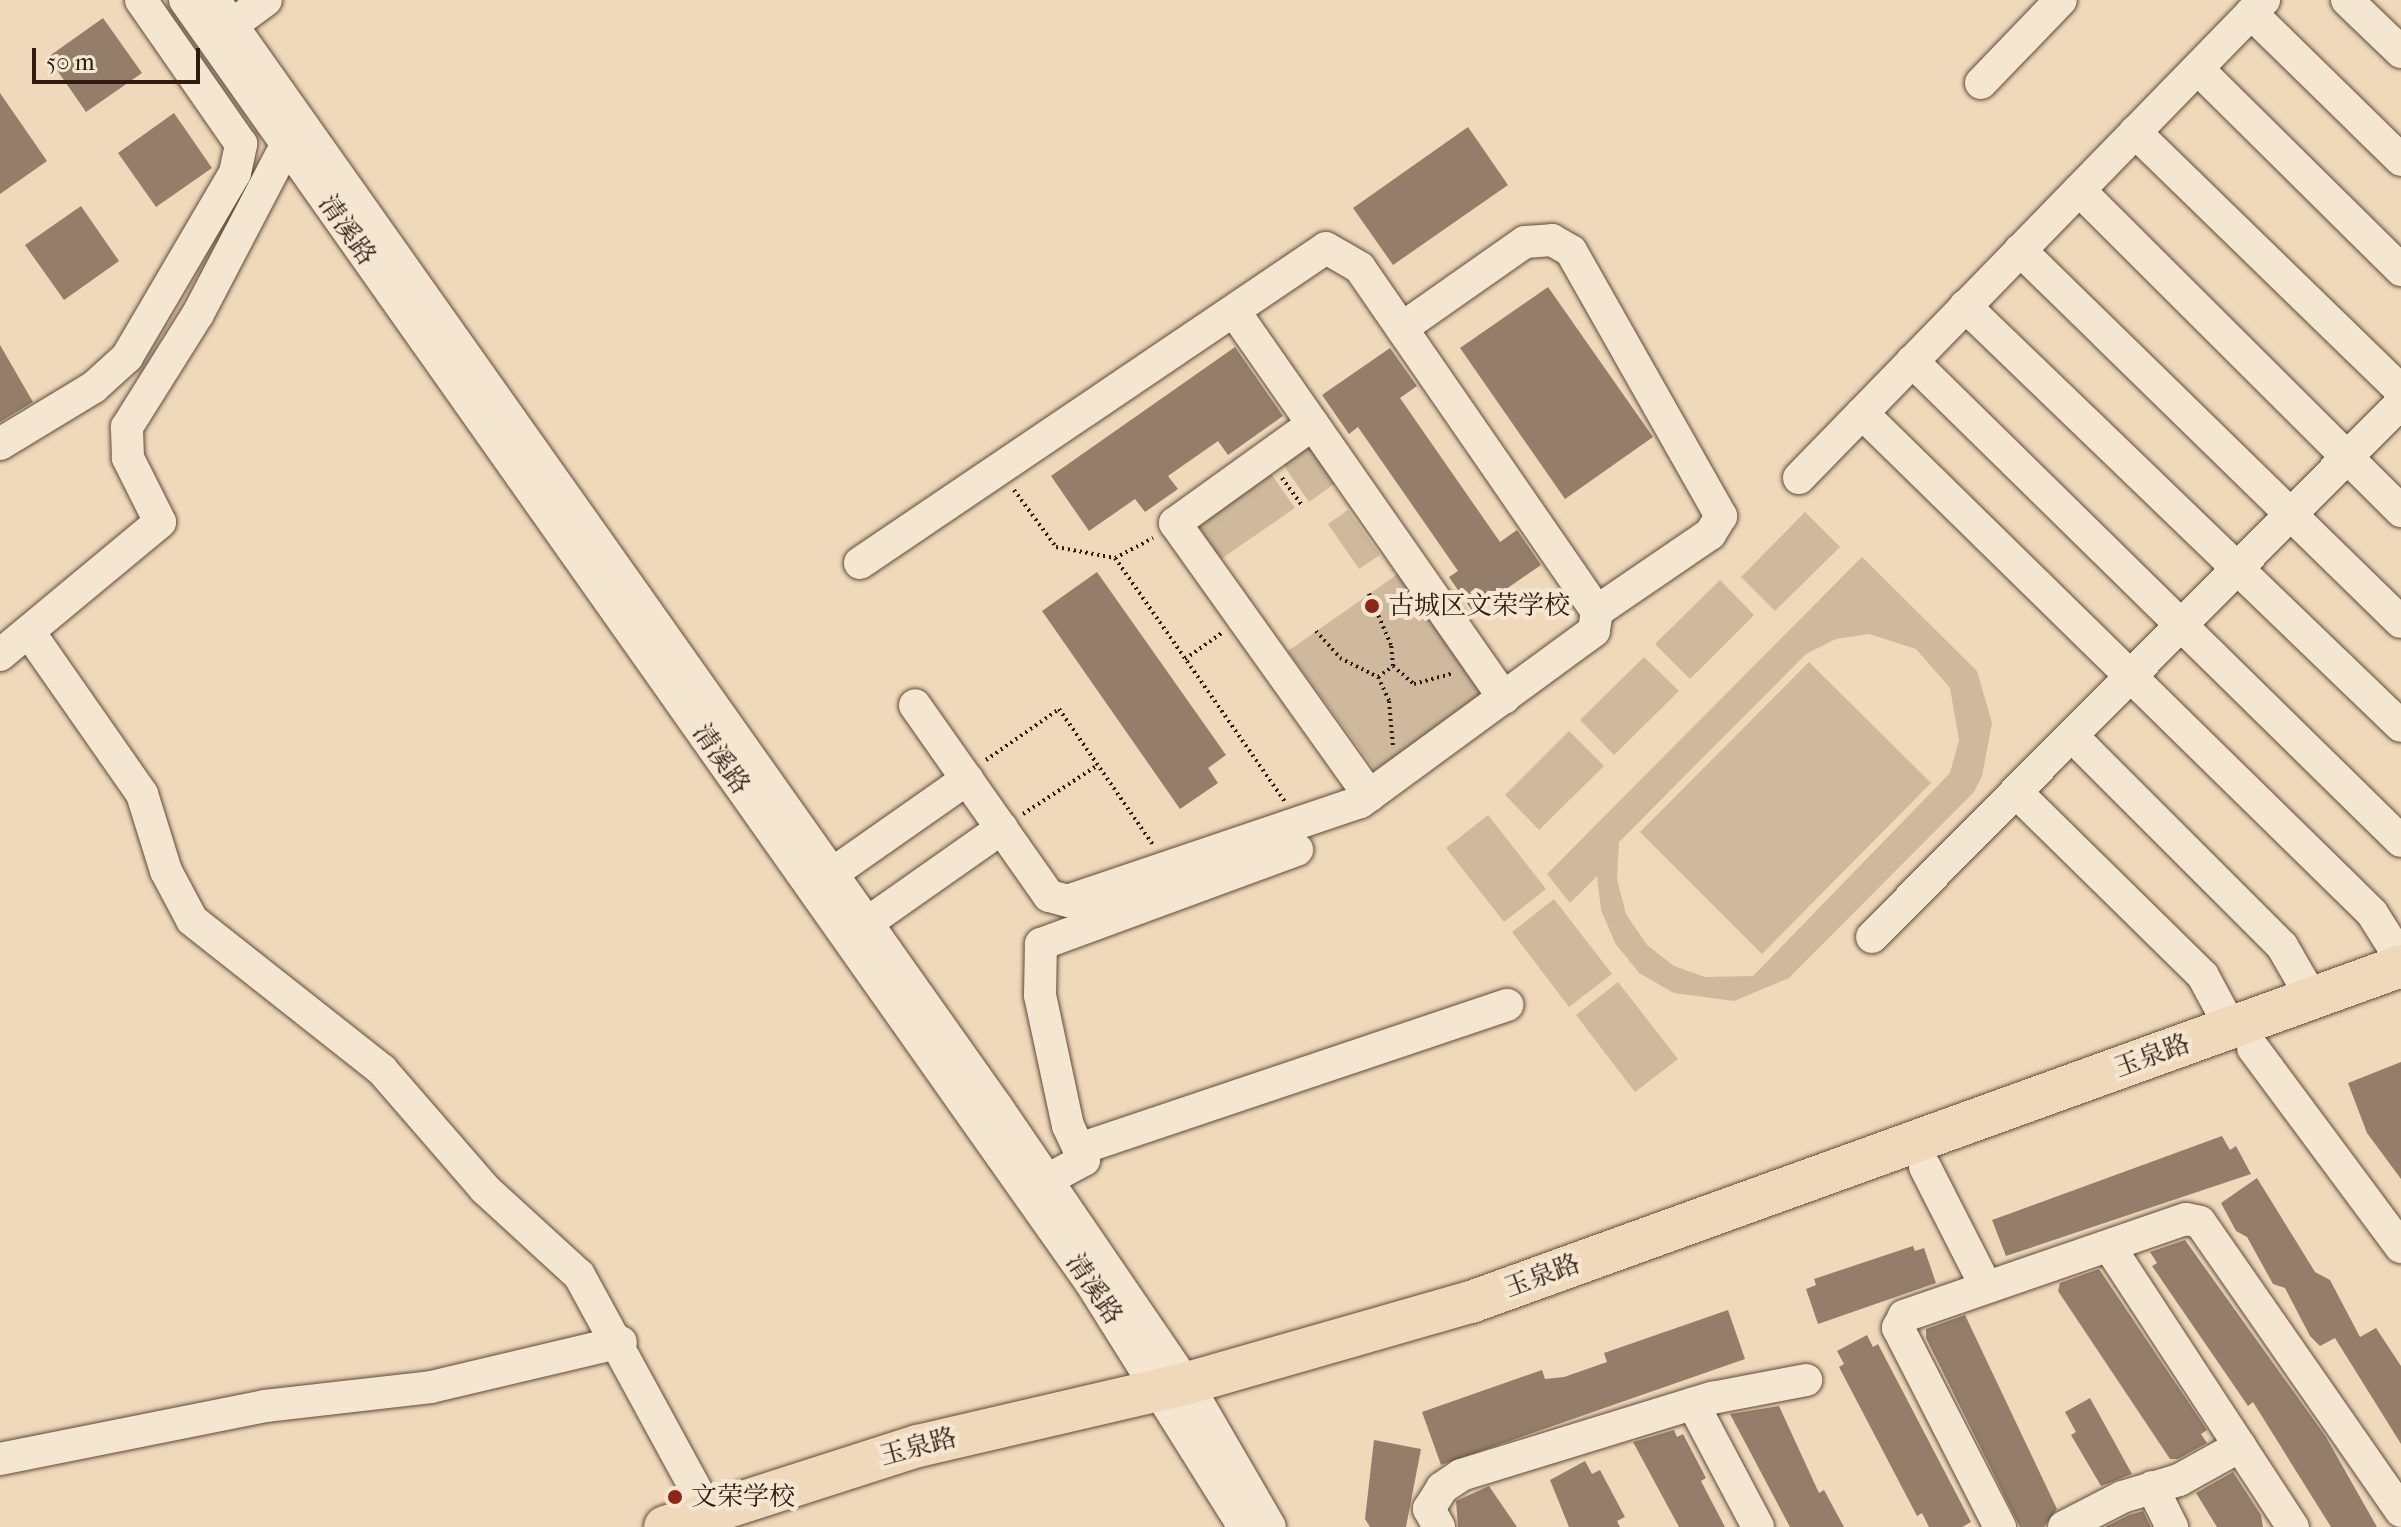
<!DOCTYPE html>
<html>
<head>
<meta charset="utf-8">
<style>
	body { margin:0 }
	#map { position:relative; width:2401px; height:1527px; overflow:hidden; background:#efd9ba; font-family:"IM FELL French Canon","Noto Serif SC",serif }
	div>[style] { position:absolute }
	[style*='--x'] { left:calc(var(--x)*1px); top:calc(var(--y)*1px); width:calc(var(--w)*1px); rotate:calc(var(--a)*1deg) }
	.green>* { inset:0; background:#cfb99d }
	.building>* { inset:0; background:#947e69 }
	.path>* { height:4px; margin-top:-2px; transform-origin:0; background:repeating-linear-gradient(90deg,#311b11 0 2px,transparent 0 6px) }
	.roads { filter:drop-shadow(0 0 2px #604a3b) drop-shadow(0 0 2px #604a3b) }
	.minor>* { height:32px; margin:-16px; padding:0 16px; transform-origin:16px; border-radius:16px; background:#f5e6d2 }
	.major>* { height:42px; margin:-21px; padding:0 21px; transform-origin:21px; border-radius:21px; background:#efd9ba }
	.dots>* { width:22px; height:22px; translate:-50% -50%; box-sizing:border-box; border:4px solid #f5e6d2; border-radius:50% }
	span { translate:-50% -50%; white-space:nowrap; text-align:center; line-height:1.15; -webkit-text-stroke:8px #f5e6d2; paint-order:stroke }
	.street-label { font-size:26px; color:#311b11 }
	.poi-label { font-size:26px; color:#311b11 }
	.left { translate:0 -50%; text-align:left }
	.scale { position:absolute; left:32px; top:48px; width:168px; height:36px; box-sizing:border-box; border:4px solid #311b11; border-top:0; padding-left:10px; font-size:24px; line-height:28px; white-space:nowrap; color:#311b11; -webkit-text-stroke:6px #f5e6d2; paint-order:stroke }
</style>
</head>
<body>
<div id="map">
	<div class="green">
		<div style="clip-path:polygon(1310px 434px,1341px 479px,1309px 502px,1278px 457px)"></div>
		<div style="clip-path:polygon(1267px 468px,1295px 508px,1221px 559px,1194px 520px)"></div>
		<div style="clip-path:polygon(1348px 510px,1380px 555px,1359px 569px,1328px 524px)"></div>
		<div style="clip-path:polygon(1805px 512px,1840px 547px,1775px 611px,1741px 577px)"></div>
		<div style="clip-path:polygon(evenodd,1862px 557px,1977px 671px,1992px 723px,1982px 776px,1974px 792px,1789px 978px,1734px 1001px,1674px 993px,1639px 973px,1615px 943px,1601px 910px,1597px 876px,1570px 903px,1547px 874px,1862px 557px,1869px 634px,1916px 649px,1950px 688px,1959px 740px,1950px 773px,1753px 976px,1705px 977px,1674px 966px,1647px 945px,1626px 914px,1617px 879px,1619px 842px,1806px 654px,1836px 639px,1869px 634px)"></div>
		<div style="clip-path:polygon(1405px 569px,1484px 682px,1482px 697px,1375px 770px,1288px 651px)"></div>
		<div style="clip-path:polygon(1720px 580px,1754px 615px,1690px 679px,1655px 644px)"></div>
		<div style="clip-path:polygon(1644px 657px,1679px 691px,1614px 755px,1580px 720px)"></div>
		<div style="clip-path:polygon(1809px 662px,1931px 783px,1762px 954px,1640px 832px)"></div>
		<div style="clip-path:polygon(1569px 731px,1604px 766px,1539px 830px,1505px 795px)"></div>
		<div style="clip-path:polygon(1488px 815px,1546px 889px,1504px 922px,1446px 848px)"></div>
		<div style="clip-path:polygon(1554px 899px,1612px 974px,1569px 1007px,1512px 932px)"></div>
		<div style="clip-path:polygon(1618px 982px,1678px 1059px,1635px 1092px,1576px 1015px)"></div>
	</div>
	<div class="building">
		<div style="clip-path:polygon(103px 18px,142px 73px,86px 112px,48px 57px)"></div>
		<div style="clip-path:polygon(0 93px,47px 161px,0 194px)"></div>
		<div style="clip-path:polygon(174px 113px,212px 168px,156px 207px,118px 153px)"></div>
		<div style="clip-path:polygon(1468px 127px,1508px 185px,1393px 265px,1353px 208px)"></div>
		<div style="clip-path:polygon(81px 206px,119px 261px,64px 300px,25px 245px)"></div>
		<div style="clip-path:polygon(1548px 287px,1653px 437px,1565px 499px,1460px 348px)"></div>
		<div style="clip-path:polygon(0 345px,33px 402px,0 422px)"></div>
		<div style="clip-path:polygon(1235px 347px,1283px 416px,1228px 455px,1218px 441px,1168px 476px,1178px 489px,1145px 512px,1135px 499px,1089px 531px,1051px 476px)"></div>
		<div style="clip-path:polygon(1390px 348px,1417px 386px,1400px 398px,1500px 542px,1517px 530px,1541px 565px,1473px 612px,1449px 577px,1458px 571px,1358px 427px,1349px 434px,1322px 395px)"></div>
		<div style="clip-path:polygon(1097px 572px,1226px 755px,1208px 768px,1218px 783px,1180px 809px,1042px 611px)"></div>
		<div style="clip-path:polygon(2401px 1062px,2401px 1179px,2367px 1133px,2348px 1083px)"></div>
		<div style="clip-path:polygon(2222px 1136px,2230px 1150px,2236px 1146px,2251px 1174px,2006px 1256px,1992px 1220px)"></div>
		<div style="clip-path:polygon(2257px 1178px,2315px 1272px,2330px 1280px,2360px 1337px,2376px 1328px,2401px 1366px,2401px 1444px,2335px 1338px,2320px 1346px,2310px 1336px,2285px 1288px,2273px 1284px,2247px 1237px,2236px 1231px,2221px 1203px)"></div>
		<div style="clip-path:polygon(2185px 1240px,2326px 1437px,2377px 1527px,2331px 1527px,2253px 1402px,2248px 1406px,2152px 1266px,2157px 1263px,2150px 1252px)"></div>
		<div style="clip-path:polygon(1913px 1246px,1915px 1251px,1924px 1248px,1936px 1283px,1818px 1324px,1806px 1289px,1816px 1285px,1814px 1279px)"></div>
		<div style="clip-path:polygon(2099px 1269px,2207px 1430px,2201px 1434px,2207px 1443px,2178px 1459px,2170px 1459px,2058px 1291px,2060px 1283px)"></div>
		<div style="clip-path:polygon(1728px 1310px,1745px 1359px,1441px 1465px,1422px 1412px,1542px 1370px,1545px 1379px,1564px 1377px,1607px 1362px,1604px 1353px)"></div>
		<div style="clip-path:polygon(1965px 1315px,2057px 1509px,2044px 1527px,2020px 1527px,1926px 1338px,1926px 1329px)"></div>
		<div style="clip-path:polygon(1867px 1335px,1873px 1347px,1878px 1344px,1971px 1522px,1962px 1527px,1929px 1527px,1922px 1513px,1917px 1516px,1839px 1367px,1844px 1364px,1837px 1351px)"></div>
		<div style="clip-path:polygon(2090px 1398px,2132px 1474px,2101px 1486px,2071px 1435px,2076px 1432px,2065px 1412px)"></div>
		<div style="clip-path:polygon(1779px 1406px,1819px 1493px,1824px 1490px,1844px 1527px,1790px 1527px,1730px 1414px)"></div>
		<div style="clip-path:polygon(1674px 1430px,1677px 1437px,1683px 1434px,1706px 1478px,1701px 1481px,1725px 1527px,1679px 1527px,1633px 1442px)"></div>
		<div style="clip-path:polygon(1374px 1440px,1421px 1449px,1406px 1527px,1370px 1527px,1365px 1519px)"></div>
		<div style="clip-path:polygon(1585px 1461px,1592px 1474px,1600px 1470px,1625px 1517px,1617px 1521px,1620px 1527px,1569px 1527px,1550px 1480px)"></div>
		<div style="clip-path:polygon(2233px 1472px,2261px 1515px,2263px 1527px,2217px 1527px,2196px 1493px)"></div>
		<div style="clip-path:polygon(1489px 1486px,1517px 1527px,1458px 1527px,1456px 1501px)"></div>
		<div style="clip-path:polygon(2143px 1511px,2151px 1527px,2105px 1527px,2129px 1515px)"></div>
	</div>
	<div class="path">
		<div style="--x:1282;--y:478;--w:34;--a:54"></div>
		<div style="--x:1014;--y:490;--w:71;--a:53.6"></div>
		<div style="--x:1056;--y:547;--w:60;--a:10.6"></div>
		<div style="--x:1115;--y:558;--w:43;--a:-27.8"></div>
		<div style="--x:1115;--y:558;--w:297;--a:55.1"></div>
		<div style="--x:1316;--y:631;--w:36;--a:48"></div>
		<div style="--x:1340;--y:658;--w:42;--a:26.6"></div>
		<div style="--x:1378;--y:677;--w:19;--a:-36"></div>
		<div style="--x:1393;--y:666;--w:21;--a:-95"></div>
		<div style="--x:1391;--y:645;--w:56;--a:-113.3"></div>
		<div style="--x:1185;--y:659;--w:47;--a:-35.4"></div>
		<div style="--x:1393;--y:666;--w:28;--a:41"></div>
		<div style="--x:1414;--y:684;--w:41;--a:-15.4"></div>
		<div style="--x:1378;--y:677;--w:26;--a:65"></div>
		<div style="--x:1389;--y:701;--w:46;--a:85"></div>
		<div style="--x:986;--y:760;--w:89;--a:-34.9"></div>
		<div style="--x:1059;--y:709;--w:167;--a:55.3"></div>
		<div style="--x:1023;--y:814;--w:90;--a:-33.2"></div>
	</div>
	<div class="roads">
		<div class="minor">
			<div style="--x:185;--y:0;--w:1571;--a:54.77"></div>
			<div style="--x:1091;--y:1283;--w:288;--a:57.9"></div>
			<div style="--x:214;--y:0;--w:1356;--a:54.73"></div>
			<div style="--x:997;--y:1107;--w:350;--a:55.7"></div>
			<div style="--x:1194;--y:1396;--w:151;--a:59.9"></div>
			<div style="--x:2347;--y:0;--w:75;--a:43.9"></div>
			<div style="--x:2251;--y:13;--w:210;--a:44.4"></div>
			<div style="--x:232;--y:25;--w:42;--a:-36.3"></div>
			<div style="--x:2198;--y:69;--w:286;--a:44.7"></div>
			<div style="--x:1981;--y:83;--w:115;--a:-46.1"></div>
			<div style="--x:2135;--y:132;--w:371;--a:44.2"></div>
			<div style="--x:2079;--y:190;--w:455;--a:44.9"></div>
			<div style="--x:2020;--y:250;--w:532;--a:44.32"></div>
			<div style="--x:1965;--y:306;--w:605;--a:43.93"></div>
			<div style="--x:1234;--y:311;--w:472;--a:55.1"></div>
			<div style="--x:1402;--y:328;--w:150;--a:-35"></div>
			<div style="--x:1525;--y:242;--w:27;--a:-4"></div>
			<div style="--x:1552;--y:240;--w:22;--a:30"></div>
			<div style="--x:1571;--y:251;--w:305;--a:60.5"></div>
			<div style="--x:1721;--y:516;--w:21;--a:121"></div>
			<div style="--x:1710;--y:534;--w:137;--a:145.7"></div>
			<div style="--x:1912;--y:361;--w:685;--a:44.47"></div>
			<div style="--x:1862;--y:413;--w:714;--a:44.43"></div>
			<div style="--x:2372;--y:913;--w:54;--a:57.8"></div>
			<div style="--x:1313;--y:424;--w:170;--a:144.3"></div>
			<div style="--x:1175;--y:523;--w:335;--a:54.5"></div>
			<div style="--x:0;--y:444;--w:110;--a:-31.2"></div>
			<div style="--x:94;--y:387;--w:45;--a:-42.3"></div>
			<div style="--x:127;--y:357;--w:213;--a:-59.6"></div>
			<div style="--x:235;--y:173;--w:30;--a:-78"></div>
			<div style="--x:241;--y:144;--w:175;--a:-124.8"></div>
			<div style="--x:1799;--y:478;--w:667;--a:-45.79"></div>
			<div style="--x:860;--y:563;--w:562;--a:-34.06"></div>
			<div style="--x:1326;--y:248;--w:39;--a:30"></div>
			<div style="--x:1360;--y:268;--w:417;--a:55.4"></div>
			<div style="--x:1597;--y:611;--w:20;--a:99"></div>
			<div style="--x:1594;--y:631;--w:290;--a:143.8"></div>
			<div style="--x:1360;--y:802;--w:308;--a:161.3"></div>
			<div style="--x:1068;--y:901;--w:20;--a:-165"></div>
			<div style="--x:1049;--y:896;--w:233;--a:-125.1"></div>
			<div style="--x:29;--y:632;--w:198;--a:55.1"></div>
			<div style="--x:142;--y:794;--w:81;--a:72.7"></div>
			<div style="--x:166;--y:871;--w:55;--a:62"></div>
			<div style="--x:192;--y:920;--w:242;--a:38.3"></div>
			<div style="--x:382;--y:1070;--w:157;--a:49.1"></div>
			<div style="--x:485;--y:1189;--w:127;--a:42.5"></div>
			<div style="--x:579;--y:1275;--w:270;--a:61.4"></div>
			<div style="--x:0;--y:655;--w:208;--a:-39.7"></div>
			<div style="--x:160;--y:522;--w:72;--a:-116.6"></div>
			<div style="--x:128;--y:458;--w:31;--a:-92"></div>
			<div style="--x:127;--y:427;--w:133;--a:-57.9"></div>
			<div style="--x:198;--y:314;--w:192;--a:-62.4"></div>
			<div style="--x:2072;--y:736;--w:297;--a:45"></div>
			<div style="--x:2282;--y:946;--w:60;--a:60"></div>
			<div style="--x:2016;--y:792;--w:262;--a:44.5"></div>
			<div style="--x:2203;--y:976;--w:59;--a:61.7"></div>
			<div style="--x:833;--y:873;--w:164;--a:-35"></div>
			<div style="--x:867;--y:923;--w:165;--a:-35.1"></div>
			<div style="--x:1872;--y:937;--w:752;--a:-45.27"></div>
			<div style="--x:2253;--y:1048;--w:248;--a:53.4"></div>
			<div style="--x:1079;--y:1149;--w:452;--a:-18.6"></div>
			<div style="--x:1925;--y:1167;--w:130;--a:63"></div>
			<div style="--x:1047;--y:1180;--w:42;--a:-28.4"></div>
			<div style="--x:1084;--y:1160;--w:38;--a:-115"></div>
			<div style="--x:1068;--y:1126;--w:134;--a:-102.1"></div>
			<div style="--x:1040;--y:995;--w:51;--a:-88.9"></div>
			<div style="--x:1041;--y:944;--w:273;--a:-20.2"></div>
			<div style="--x:2109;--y:1246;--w:336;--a:56.8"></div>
			<div style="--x:1693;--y:1404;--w:139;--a:62.1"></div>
			<div style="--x:0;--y:1459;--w:270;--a:-11.3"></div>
			<div style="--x:265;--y:1406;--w:167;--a:-6.5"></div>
			<div style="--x:431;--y:1387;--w:195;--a:-13.3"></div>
			<div style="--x:2152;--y:1487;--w:45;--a:63.4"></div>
			<div style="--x:1439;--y:1527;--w:21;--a:-119"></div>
			<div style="--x:1429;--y:1509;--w:25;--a:-58"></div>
			<div style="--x:1442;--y:1488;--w:23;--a:-34"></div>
			<div style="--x:1461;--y:1475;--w:263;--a:-17.1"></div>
			<div style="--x:1712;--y:1398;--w:96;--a:-10.8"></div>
			<div style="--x:2000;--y:1527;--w:224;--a:-117.1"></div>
			<div style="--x:1898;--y:1328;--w:13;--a:-63"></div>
			<div style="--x:1904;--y:1316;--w:298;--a:-19"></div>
			<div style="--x:2186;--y:1219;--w:14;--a:12"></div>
			<div style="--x:2200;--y:1222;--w:352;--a:55.2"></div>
			<div style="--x:2064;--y:1527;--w:65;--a:-27.3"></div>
			<div style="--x:2122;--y:1497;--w:59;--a:-16.6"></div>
			<div style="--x:2179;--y:1480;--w:70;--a:-29.1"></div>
		</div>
		<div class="major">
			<div style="--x:665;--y:1527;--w:266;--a:-17.8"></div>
			<div style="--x:918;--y:1446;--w:277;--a:-13.1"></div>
			<div style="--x:1188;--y:1383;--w:294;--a:-16"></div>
			<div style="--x:1471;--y:1302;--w:989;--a:-19.86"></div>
		</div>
	</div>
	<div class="dots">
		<div style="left:1372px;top:606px;background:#8f2418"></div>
		<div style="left:675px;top:1497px;background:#8f2418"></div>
	</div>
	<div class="street-label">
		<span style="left:347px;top:230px;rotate:55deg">清溪路</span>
		<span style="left:721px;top:759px;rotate:55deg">清溪路</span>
		<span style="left:2152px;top:1056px;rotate:-20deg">玉泉路</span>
		<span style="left:1542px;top:1276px;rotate:-20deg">玉泉路</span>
		<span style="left:1094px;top:1289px;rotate:56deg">清溪路</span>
		<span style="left:918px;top:1447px;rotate:-15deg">玉泉路</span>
	</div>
	<div class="poi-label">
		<span class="left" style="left:1388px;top:606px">古城区文荣学校</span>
		<span class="left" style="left:691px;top:1497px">文荣学校</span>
	</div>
	<div class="scale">50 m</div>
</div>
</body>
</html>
